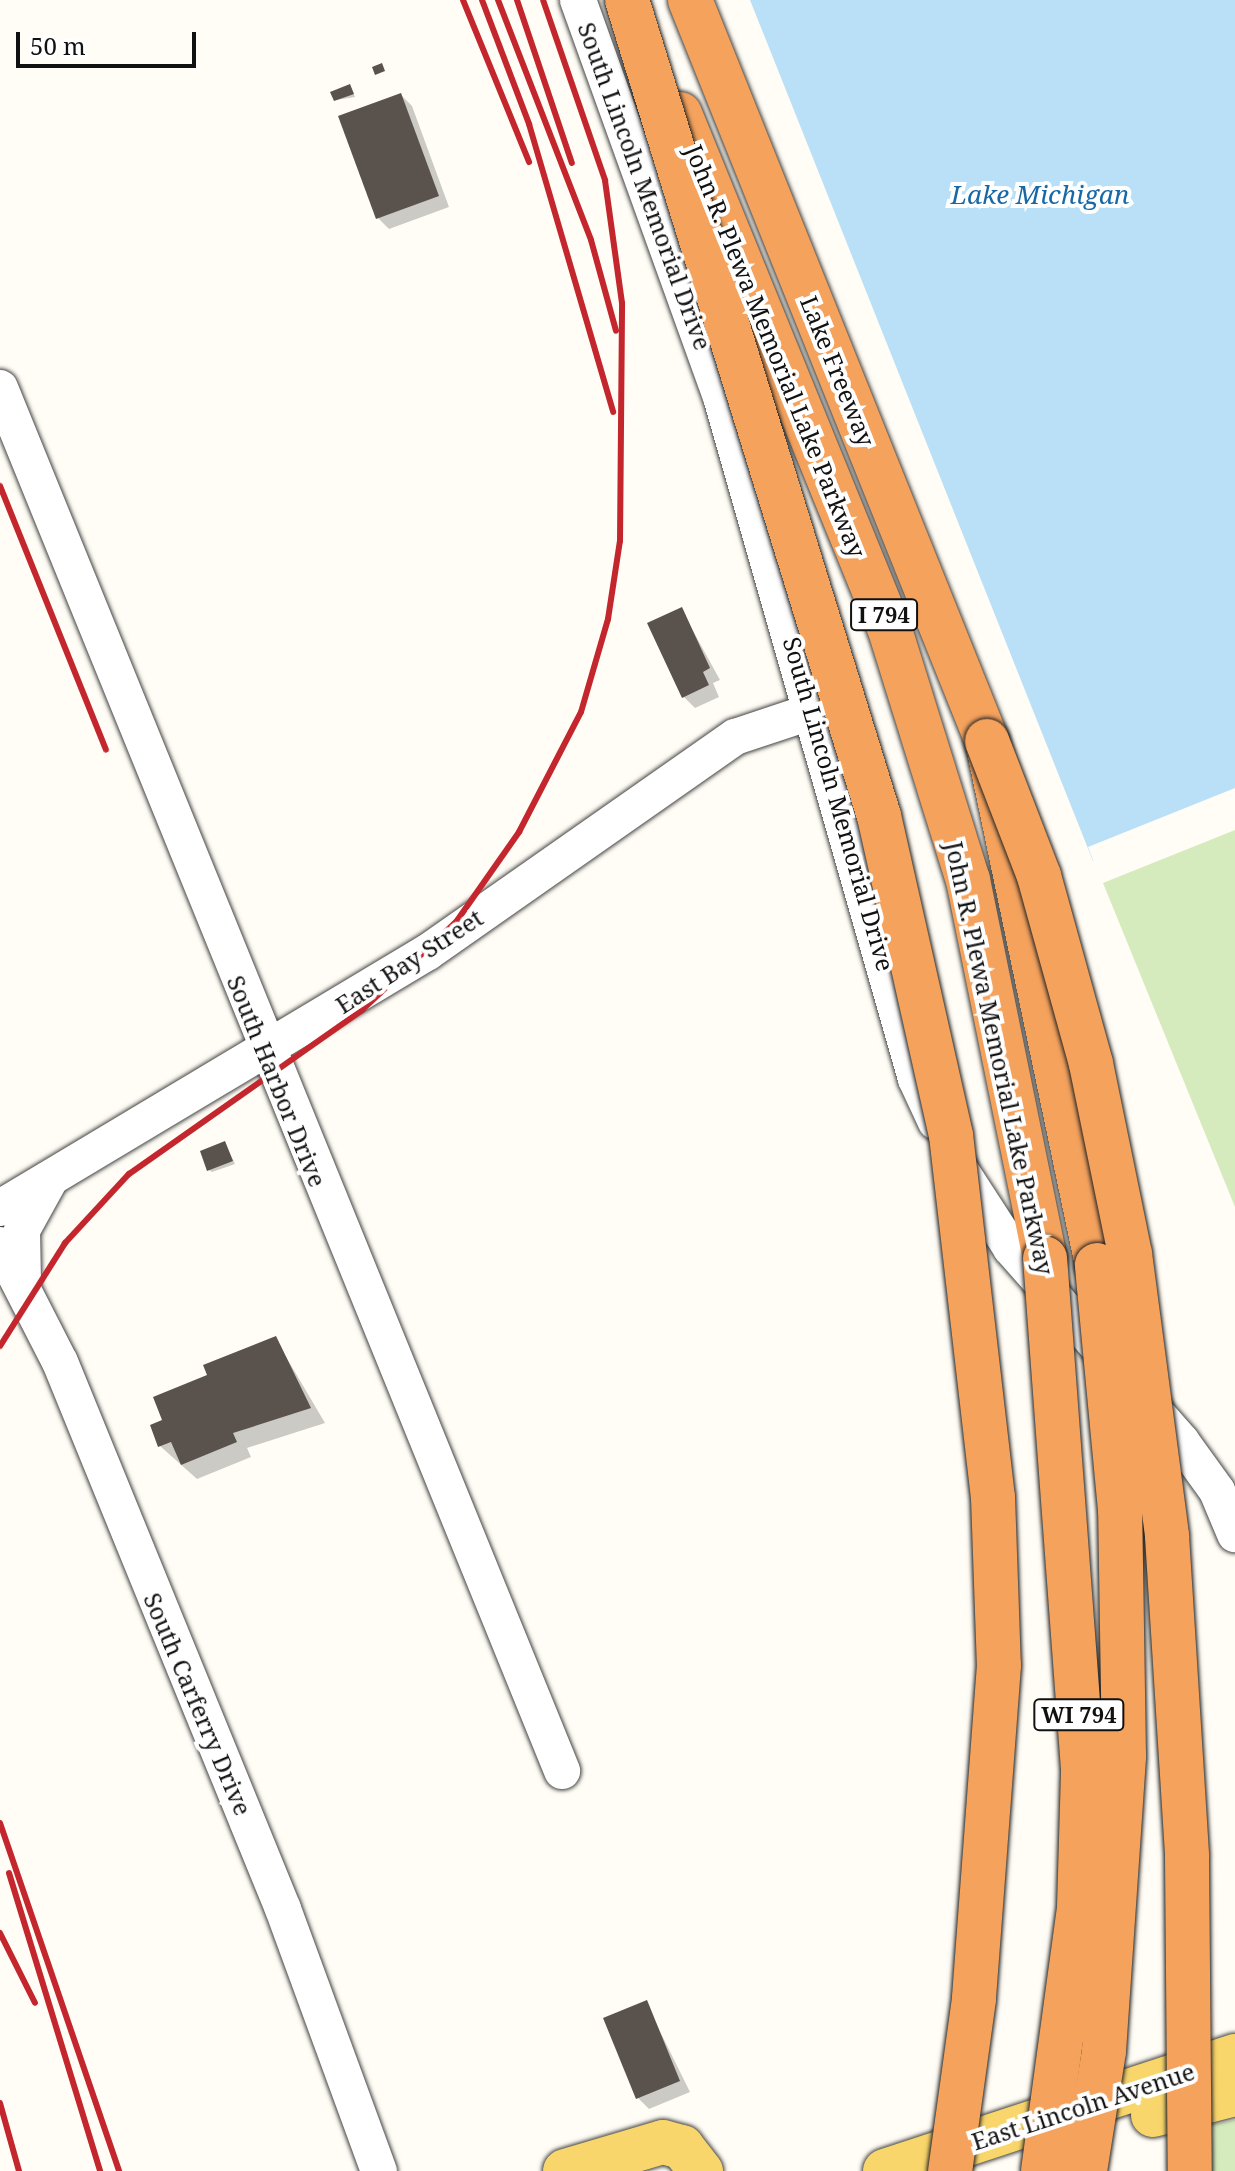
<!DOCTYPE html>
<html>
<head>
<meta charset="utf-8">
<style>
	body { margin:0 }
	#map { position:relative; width:1235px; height:2171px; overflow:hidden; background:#fffdf5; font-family:"Noto Serif",serif }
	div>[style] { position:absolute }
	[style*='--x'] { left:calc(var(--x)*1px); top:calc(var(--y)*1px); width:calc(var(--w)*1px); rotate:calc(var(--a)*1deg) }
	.green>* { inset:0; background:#d5ebbd }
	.water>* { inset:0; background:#b9e0f7 }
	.pier>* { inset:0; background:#fffdf5 }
	.shadow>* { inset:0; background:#0003 }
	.building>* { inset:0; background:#5a524d }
	.roads { filter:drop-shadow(0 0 2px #444) drop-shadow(0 0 2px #444) }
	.minor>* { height:36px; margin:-18px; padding:0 18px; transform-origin:18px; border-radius:18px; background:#fff }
	.major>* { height:44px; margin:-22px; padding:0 22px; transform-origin:22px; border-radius:22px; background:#f9d66b }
	.highway>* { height:44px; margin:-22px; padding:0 22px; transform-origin:22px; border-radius:22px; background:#f5a25d }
	.rail>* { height:6px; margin:-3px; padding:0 3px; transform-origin:3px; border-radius:3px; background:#c4262e }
	.bridges { filter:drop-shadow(0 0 2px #222) drop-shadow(0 0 2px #222) }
	.highway-bridge>* { height:44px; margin:-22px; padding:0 22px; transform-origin:22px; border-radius:22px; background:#f5a25d }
	span { translate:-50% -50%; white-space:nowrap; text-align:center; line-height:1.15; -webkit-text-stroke:8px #fff; paint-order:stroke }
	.shield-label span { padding:2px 6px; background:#fff; border:2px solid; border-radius:6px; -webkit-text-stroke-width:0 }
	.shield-label { font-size:22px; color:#111; font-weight:700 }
	.street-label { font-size:24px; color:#111 }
	.water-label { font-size:26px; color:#1768a6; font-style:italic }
	.scale { position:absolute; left:16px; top:32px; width:180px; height:36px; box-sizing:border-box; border:4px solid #111; border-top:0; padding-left:10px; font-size:24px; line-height:28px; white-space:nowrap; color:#111; -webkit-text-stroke:6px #fff; paint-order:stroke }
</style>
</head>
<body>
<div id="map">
	<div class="green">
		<div style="clip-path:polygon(1235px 830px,1235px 1207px,1103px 883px)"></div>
		<div style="clip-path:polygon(1235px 2120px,1235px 2171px,1203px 2171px,1208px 2125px)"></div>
	</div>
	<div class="water">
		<div style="clip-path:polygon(750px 0,1235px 0,1235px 804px,1093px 861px)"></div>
	</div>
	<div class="pier">
		<div style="clip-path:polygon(1235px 788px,1235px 809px,1095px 865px,1088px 847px)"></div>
	</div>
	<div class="shadow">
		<div style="clip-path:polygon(352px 90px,355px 97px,336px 100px)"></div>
		<div style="clip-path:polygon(401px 95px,412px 106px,449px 207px,389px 229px,378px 218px)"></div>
		<div style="clip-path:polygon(681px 609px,720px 680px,713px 683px,719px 697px,695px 708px,684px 697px)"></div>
		<div style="clip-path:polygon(225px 1143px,235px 1164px,212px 1172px,209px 1170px)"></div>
		<div style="clip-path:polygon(275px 1338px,325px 1423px,247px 1448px,251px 1457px,197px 1479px,160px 1446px,164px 1421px,210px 1377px)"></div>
		<div style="clip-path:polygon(646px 2003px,690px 2092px,649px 2109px,638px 2098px)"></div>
	</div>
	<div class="building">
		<div style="clip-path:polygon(382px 63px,385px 71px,375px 75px,372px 67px)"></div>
		<div style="clip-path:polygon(350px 84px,354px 94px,334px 101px,330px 92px)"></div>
		<div style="clip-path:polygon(401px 93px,439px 196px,376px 219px,338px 116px)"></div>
		<div style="clip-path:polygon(682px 607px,710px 668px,703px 672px,709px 685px,682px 698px,647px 623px)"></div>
		<div style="clip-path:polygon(225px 1141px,233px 1161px,207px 1171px,200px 1151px)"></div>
		<div style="clip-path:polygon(276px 1336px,311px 1408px,233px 1433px,237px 1442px,181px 1465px,171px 1442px,158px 1447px,150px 1425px,162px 1420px,153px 1397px,207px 1375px,203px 1365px)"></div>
		<div style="clip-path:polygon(647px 2000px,680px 2081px,636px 2099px,603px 2018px)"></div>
	</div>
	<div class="roads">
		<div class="minor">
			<div style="--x:578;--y:0;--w:422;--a:70.2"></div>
			<div style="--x:721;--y:397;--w:709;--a:74.04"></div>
			<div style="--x:916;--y:1079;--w:47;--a:65.1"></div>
			<div style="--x:0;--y:388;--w:1493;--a:67.88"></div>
			<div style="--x:959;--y:1168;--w:95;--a:57"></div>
			<div style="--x:1011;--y:1248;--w:257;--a:48.6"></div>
			<div style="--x:1181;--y:1441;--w:62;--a:54.2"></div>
			<div style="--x:1217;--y:1491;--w:47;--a:67.3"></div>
			<div style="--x:0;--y:1208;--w:499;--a:-30.9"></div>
			<div style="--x:428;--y:952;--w:375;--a:-35"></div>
			<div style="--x:735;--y:737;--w:82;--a:-18.4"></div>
			<div style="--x:0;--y:1245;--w:131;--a:62.9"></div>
			<div style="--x:60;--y:1362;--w:591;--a:67.82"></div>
			<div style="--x:283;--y:1909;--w:279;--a:69.9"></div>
			<div style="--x:23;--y:1282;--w:52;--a:-91.1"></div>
			<div style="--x:22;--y:1230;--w:56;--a:-61.1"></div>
		</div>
		<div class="major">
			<div style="--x:1153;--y:2115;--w:85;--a:-14.4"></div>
			<div style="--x:565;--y:2171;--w:102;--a:-16.5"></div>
			<div style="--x:663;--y:2142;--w:20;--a:15"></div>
			<div style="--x:682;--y:2147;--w:31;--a:52"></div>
			<div style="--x:885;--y:2171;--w:368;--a:-18.2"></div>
		</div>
		<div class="highway">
			<div style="--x:690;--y:0;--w:798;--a:68.16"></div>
			<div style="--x:987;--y:741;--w:535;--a:78.14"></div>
			<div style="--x:680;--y:114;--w:557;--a:67.85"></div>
			<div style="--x:890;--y:630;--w:262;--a:72.7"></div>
			<div style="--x:968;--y:880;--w:386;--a:78.5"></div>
		</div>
	</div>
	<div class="rail">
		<div style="--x:463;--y:0;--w:175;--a:67.8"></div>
		<div style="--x:482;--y:0;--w:133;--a:69.2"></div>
		<div style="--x:529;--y:124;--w:300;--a:73.7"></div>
		<div style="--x:498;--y:0;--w:257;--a:68.8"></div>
		<div style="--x:591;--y:240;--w:94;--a:74.6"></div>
		<div style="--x:517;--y:0;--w:172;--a:71.4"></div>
		<div style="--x:0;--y:486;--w:284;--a:68.1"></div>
		<div style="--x:0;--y:1346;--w:122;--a:-57.7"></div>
		<div style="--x:65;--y:1243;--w:94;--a:-47.2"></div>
		<div style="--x:129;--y:1174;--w:285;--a:-35.1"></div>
		<div style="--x:362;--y:1010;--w:129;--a:-43.1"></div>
		<div style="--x:456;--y:922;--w:110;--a:-55"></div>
		<div style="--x:519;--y:832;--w:135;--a:-62.7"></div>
		<div style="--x:581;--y:712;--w:97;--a:-73.8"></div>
		<div style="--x:608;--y:619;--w:79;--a:-81.3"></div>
		<div style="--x:620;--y:541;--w:238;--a:-89.5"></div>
		<div style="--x:622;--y:303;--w:124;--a:-97.9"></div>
		<div style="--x:605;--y:180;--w:190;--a:-109"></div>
		<div style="--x:0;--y:1823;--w:368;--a:71.1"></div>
		<div style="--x:9;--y:1873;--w:312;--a:73"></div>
		<div style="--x:0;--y:1933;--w:78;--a:63.4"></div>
		<div style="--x:0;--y:2103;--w:71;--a:74.4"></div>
	</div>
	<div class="bridges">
		<div class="highway-bridge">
			<div style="--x:627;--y:0;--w:854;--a:72.84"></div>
			<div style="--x:879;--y:816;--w:327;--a:77.3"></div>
			<div style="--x:951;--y:1135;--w:364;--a:83.4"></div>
			<div style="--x:993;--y:1497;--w:168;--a:88"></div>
			<div style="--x:999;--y:1665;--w:335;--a:94.3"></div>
			<div style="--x:974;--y:1999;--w:174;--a:97.9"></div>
			<div style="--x:987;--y:741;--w:145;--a:68.9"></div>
			<div style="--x:1039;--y:876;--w:195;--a:74.5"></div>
			<div style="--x:1091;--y:1064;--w:194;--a:78.4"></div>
			<div style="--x:1130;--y:1254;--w:284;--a:82.5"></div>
			<div style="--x:1167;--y:1536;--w:322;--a:86.4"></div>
			<div style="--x:1187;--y:1857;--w:314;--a:89.5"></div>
			<div style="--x:1043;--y:2171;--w:266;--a:-82.2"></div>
			<div style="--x:1079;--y:1907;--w:138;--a:-88.3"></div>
			<div style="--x:1083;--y:1769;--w:512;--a:-94.25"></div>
			<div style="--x:1085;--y:2171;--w:121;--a:-81"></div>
			<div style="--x:1104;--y:2051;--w:296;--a:-86.1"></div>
			<div style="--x:1124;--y:1756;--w:246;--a:-90.9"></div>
			<div style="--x:1120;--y:1510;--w:246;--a:-95.4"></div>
		</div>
	</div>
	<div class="shield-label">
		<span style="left:884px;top:615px">I 794</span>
		<span style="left:1079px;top:1715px">WI 794</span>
	</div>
	<div class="street-label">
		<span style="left:645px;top:186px;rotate:70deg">South Lincoln Memorial Drive</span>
		<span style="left:776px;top:351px;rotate:68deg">John R. Plewa Memorial Lake Parkway</span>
		<span style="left:838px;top:371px;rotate:68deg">Lake Freeway</span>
		<span style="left:839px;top:804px;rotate:74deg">South Lincoln Memorial Drive</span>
		<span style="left:409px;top:961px;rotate:-33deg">East Bay Street</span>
		<span style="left:1000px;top:1058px;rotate:78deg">John R. Plewa Memorial Lake Parkway</span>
		<span style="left:277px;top:1081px;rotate:68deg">South Harbor Drive</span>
		<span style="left:198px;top:1704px;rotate:67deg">South Carferry Drive</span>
		<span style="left:1083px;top:2106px;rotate:-18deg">East Lincoln Avenue</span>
	</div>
	<div class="water-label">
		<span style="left:1040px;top:195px">Lake Michigan</span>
	</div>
	<div class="scale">50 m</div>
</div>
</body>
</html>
